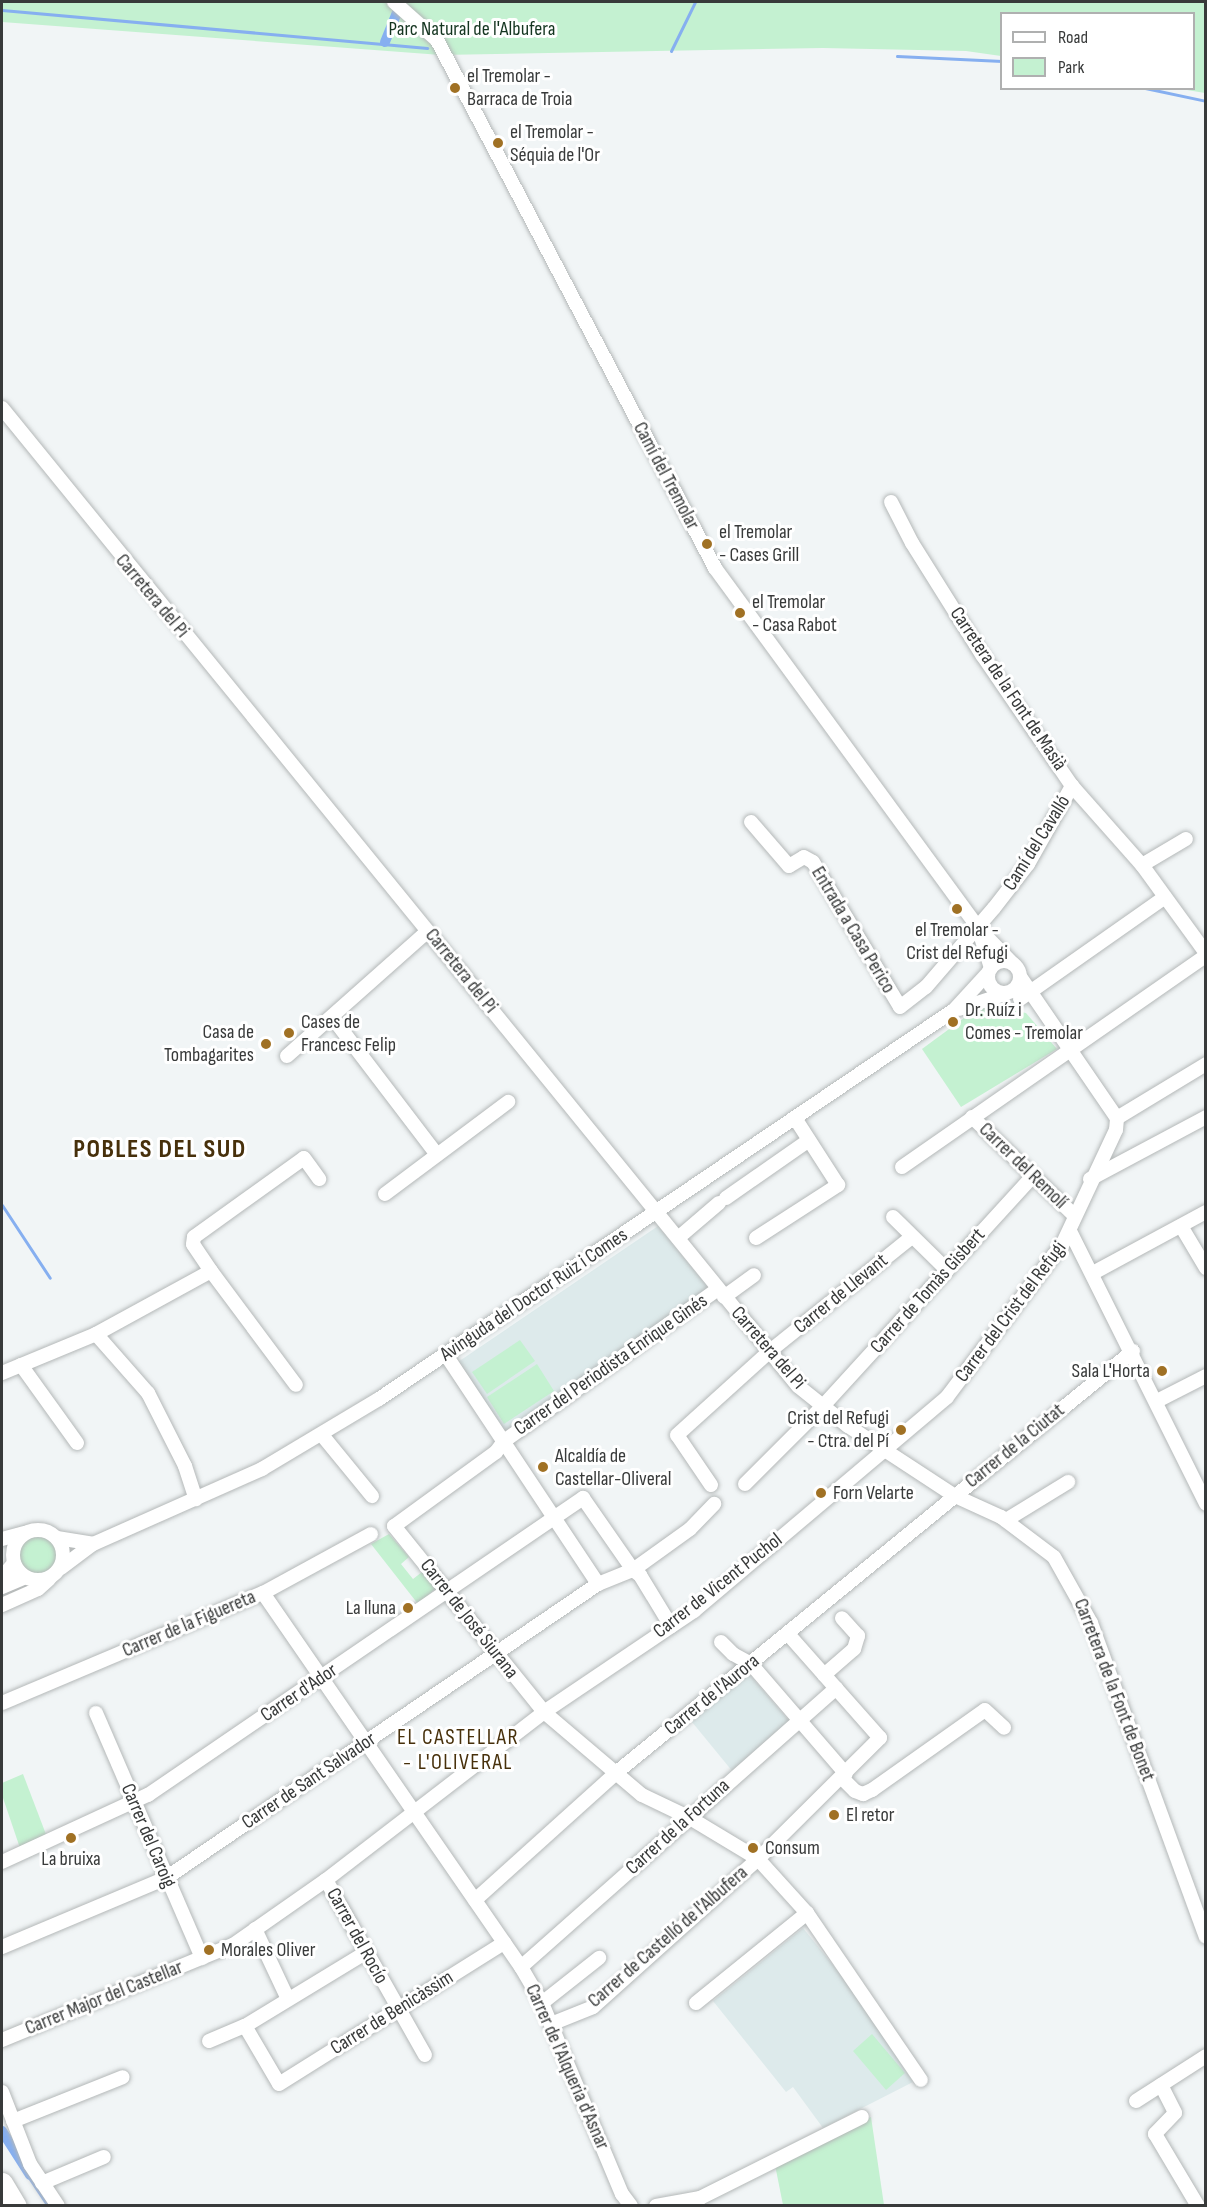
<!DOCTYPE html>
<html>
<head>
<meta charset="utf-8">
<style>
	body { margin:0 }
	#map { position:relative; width:1207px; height:2207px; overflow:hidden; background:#f1f5f6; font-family:"Sofia Sans Condensed",sans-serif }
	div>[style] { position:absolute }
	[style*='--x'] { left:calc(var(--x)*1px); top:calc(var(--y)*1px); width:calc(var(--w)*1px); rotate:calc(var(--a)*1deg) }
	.built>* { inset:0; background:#ddeaeb }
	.green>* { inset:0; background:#c4f1d1 }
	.round { border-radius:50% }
	.stream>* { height:3px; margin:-1.5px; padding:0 1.5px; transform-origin:1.5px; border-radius:1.5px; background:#86aff0 }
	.canal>* { height:10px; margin:-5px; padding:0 5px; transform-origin:5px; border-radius:5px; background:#86aff0 }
	.roads { filter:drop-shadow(0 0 2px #b4b8b8) drop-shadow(0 0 2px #b4b8b8) }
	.minor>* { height:14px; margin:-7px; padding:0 7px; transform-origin:7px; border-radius:7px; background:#fff }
	.minor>.ring { margin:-7px; padding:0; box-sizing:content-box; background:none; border:14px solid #fff; border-radius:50% }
	.highway>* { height:21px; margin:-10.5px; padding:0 10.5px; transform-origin:10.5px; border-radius:10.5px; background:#fff }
	.dots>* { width:16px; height:16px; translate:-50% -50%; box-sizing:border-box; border:3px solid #fff; border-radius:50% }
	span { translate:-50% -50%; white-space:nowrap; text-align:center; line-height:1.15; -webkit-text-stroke:6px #fff; paint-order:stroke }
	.park-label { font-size:20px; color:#143520 }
	.poi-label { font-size:20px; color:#383a3a }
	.left { translate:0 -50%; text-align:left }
	.right { translate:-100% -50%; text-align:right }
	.street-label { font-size:20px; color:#383a3a }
	.quarter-label { font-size:22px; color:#47300b; letter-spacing:1.5px }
	.district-label { font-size:26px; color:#47300b; font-weight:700; letter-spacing:1.5px }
	.frame { position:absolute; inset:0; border:3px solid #383a3a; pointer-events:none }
	.legend { position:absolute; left:1000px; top:12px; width:195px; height:78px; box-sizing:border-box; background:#fff; border:2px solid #afb0b0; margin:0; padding:8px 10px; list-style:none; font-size:18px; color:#383a3a }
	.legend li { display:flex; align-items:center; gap:12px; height:30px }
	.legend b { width:30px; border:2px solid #afb0b0 }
</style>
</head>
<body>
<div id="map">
	<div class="built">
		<div style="clip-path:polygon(658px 1226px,710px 1290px,505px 1431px,458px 1362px)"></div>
		<div style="clip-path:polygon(749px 1674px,790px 1722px,733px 1772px,692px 1722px)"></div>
		<div style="clip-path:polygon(803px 1928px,849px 1985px,913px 2082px,823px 2128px,793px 2087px,786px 2092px,713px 2001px)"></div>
	</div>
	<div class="green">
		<div style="clip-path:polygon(2px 2px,1205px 2px,1205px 93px,1181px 89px,1194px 88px,1194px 14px,1002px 14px,1001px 56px,966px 51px,823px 48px,441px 55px,2px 22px)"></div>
		<div style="clip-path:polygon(983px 1004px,1026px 1013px,1057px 1049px,961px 1107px,922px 1049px)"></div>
		<div style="clip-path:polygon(520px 1340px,535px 1361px,487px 1394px,472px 1372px)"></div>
		<div style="clip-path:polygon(537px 1364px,554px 1391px,504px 1424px,487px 1397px)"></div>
		<div style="clip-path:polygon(389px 1534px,409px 1557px,401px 1564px,413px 1579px,422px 1572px,436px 1588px,418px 1604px,371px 1544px)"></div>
		<div class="round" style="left:19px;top:1537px;width:38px;height:38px"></div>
		<div style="clip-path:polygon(23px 1774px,47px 1837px,21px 1851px,2px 1795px,2px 1783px)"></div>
		<div style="clip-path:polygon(872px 2034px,905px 2073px,886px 2090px,853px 2051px)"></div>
		<div style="clip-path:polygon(871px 2117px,884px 2205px,783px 2205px,775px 2165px)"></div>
	</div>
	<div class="stream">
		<div style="--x:2;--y:10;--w:427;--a:5.1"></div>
		<div style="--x:671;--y:51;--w:55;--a:-63.9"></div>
		<div style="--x:897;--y:56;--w:105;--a:2.7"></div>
		<div style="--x:1145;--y:88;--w:62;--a:12"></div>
		<div style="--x:2;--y:1205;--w:87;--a:56.7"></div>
		<div style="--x:2;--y:2137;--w:83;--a:56.3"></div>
	</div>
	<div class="canal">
		<div style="--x:385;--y:42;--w:31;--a:-68"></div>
		<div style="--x:2;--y:2131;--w:52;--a:57.5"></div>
	</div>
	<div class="roads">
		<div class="minor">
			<div style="--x:394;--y:2;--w:57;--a:41.5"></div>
			<div style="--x:437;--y:40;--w:597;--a:62.23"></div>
			<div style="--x:715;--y:568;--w:446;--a:53.8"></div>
			<div style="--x:978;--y:928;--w:49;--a:45.8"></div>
			<div style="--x:2;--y:408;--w:1261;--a:50.86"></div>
			<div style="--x:798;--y:1386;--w:64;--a:38.7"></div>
			<div style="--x:848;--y:1426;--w:128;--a:33.2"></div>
			<div style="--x:955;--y:1496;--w:51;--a:24.5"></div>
			<div style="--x:1001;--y:1517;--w:66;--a:37"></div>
			<div style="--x:1054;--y:1557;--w:76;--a:60.7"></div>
			<div style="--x:1091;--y:1623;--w:334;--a:69.9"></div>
			<div style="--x:891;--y:502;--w:46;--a:62.9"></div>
			<div style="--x:912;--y:543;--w:133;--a:57.9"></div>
			<div style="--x:983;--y:656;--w:158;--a:55.6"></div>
			<div style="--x:1072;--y:786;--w:106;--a:48.5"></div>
			<div style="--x:1142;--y:865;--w:109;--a:54"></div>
			<div style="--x:751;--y:822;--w:58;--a:49.2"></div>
			<div style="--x:789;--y:866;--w:17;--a:-31"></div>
			<div style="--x:804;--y:857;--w:10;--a:29"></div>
			<div style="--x:813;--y:862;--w:169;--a:59"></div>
			<div style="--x:900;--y:1007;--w:33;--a:-38"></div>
			<div style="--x:926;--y:987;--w:104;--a:-49.3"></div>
			<div style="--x:994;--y:908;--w:56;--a:-52.3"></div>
			<div style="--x:1028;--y:864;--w:90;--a:-60.6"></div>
			<div style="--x:1142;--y:865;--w:51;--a:-30.6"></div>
			<div style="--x:978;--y:928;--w:42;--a:72"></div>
			<div class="ring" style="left:988px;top:961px;width:18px;height:18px"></div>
			<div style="--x:1021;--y:978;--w:170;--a:55.6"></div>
			<div style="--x:1020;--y:999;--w:177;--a:-35.1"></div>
			<div style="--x:959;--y:1009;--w:48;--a:-18.1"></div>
			<div style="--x:332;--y:1017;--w:173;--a:52.7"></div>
			<div style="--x:287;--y:1056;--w:188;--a:-41.6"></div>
			<div style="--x:972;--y:1117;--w:141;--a:43.9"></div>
			<div style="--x:1117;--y:1118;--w:104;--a:-31.2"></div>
			<div style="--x:902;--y:1167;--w:370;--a:-34.8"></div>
			<div style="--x:1090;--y:1179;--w:132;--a:-28.1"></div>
			<div style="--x:385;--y:1194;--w:154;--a:-36.8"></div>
			<div style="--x:726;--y:1198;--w:101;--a:-34.9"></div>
			<div style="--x:893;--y:1217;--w:76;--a:44.5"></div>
			<div style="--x:1181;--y:1226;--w:49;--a:59.2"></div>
			<div style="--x:1070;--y:1231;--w:305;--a:63.5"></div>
			<div style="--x:678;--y:1238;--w:54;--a:-40.5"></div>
			<div style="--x:756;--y:1238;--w:98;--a:-32.9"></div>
			<div style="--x:838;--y:1185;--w:80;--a:-122.7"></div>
			<div style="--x:211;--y:1271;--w:32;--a:-124"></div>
			<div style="--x:193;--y:1244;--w:7;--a:-82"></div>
			<div style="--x:194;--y:1237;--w:135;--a:-35.7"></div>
			<div style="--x:304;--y:1158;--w:26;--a:54"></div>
			<div style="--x:1093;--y:1273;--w:128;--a:-28.4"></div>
			<div style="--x:718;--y:1289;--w:262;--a:144.6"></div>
			<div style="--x:504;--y:1441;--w:14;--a:126"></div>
			<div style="--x:496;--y:1452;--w:126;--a:144"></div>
			<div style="--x:394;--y:1526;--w:239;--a:51.1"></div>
			<div style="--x:544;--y:1712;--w:128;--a:40.3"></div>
			<div style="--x:642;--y:1795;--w:53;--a:25.6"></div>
			<div style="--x:690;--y:1818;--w:79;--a:31.1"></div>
			<div style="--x:758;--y:1859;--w:73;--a:47.8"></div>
			<div style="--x:807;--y:1913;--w:202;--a:55.7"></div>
			<div style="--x:724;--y:1297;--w:37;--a:-36"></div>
			<div style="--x:96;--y:1334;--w:79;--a:48.6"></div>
			<div style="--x:148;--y:1393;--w:82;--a:63.1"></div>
			<div style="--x:185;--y:1466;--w:35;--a:72"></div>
			<div style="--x:446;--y:1355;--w:275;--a:56.4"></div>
			<div style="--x:21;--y:1365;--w:96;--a:54.3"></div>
			<div style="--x:2;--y:1373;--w:102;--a:-22.5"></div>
			<div style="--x:96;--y:1334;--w:131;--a:-28.7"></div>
			<div style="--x:211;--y:1271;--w:142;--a:53.3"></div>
			<div style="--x:1157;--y:1401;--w:55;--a:-27"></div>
			<div style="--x:322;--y:1435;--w:79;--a:50.7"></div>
			<div style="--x:745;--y:1484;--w:110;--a:-45"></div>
			<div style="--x:823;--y:1406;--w:311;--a:-47.6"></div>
			<div style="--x:711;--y:1485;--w:60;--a:-124.2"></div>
			<div style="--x:677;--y:1435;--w:125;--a:-42.1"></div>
			<div style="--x:770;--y:1351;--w:182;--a:-38.8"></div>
			<div style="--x:1006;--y:1520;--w:73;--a:-31.5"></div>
			<div class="ring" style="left:13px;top:1530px;width:36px;height:36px"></div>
			<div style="--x:57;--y:1538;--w:36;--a:9"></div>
			<div style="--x:2;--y:1539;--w:24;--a:-15"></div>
			<div style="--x:61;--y:1568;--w:40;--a:-37"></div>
			<div style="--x:93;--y:1544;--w:185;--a:-23.9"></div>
			<div style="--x:262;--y:1469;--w:136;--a:-30.9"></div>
			<div style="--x:379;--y:1399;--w:694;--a:-34.08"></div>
			<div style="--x:954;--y:1010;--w:50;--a:-47.4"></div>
			<div style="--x:2;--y:1577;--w:18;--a:-49"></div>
			<div style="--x:2;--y:1587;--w:25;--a:-23"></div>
			<div style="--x:263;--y:1593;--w:454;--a:55.4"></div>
			<div style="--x:521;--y:1967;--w:42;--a:59.7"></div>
			<div style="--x:542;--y:2003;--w:207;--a:67.3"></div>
			<div style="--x:622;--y:2194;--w:15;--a:53"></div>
			<div style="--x:2;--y:1605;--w:39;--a:-24"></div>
			<div style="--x:38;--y:1589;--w:15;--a:-42"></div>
			<div style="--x:721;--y:1642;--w:17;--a:45"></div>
			<div style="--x:733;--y:1654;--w:21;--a:29"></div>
			<div style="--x:751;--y:1664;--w:145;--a:49.2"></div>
			<div style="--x:824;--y:1675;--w:40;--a:-41"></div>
			<div style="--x:854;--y:1649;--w:14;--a:-73"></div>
			<div style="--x:858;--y:1636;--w:24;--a:-132"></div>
			<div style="--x:2;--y:1703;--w:283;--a:-22.9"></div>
			<div style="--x:263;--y:1593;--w:123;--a:-28.6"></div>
			<div style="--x:96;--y:1713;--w:267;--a:66.6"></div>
			<div style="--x:842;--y:1778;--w:18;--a:45"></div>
			<div style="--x:855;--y:1791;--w:9;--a:21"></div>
			<div style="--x:863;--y:1794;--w:10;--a:-24"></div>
			<div style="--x:872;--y:1790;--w:138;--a:-35.3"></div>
			<div style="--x:985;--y:1710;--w:26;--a:43"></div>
			<div style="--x:2;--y:1862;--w:161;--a:-24.7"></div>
			<div style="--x:148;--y:1795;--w:527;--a:-34.32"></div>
			<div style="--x:583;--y:1498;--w:88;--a:55.2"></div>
			<div style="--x:633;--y:1570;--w:9;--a:36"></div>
			<div style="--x:640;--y:1575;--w:60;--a:58.7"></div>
			<div style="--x:326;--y:1880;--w:201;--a:60.5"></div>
			<div style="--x:475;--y:1900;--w:191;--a:-42"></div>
			<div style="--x:617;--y:1772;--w:666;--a:-39.21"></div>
			<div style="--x:255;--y:1929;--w:77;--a:64.8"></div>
			<div style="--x:2;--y:1947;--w:178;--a:-22.8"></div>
			<div style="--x:166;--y:1878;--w:523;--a:-34.24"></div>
			<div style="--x:598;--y:1584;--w:38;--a:-22"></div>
			<div style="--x:633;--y:1570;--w:70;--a:-35.7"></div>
			<div style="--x:690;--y:1529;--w:35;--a:-46"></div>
			<div style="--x:521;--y:1967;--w:421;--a:-41.5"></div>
			<div style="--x:542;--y:2003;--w:73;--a:-38.3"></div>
			<div style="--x:696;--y:2003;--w:143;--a:-39"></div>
			<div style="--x:551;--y:2024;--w:45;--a:-22"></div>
			<div style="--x:593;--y:2007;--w:222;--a:-41.9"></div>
			<div style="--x:758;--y:1859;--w:172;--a:-44.8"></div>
			<div style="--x:880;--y:1738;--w:140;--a:-131.5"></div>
			<div style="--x:245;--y:2026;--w:67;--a:59.6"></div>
			<div style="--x:279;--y:2084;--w:266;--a:-32.1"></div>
			<div style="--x:2;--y:2040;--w:250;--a:-22.4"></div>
			<div style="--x:233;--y:1945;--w:113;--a:-35"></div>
			<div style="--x:326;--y:1880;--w:275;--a:-37.6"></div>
			<div style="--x:544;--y:1712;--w:181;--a:-34"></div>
			<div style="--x:694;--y:1611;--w:331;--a:-40.2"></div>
			<div style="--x:947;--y:1397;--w:193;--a:-53"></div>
			<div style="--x:1063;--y:1243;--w:125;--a:-64.9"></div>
			<div style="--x:1116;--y:1130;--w:12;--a:-85"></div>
			<div style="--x:209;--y:2041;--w:39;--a:-23"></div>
			<div style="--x:245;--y:2026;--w:140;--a:-31.3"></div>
			<div style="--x:1161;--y:2085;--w:31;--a:63"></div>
			<div style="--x:1175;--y:2113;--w:29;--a:134"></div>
			<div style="--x:1155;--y:2134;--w:84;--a:59.2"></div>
			<div style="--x:2;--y:2092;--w:77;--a:68.7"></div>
			<div style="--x:30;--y:2164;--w:50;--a:56.3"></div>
			<div style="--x:1136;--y:2101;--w:83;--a:-32.7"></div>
			<div style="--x:13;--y:2121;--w:118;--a:-21.8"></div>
			<div style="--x:42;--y:2183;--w:67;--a:-22.8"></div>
			<div style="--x:656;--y:2206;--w:45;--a:-10.3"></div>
			<div style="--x:700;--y:2198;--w:181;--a:-26.6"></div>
		</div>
		<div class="highway">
			<div style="--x:2;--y:2183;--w:27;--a:59"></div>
		</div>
	</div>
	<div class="dots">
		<div style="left:455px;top:88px;background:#a07124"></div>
		<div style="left:498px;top:143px;background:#a07124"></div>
		<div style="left:707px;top:544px;background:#a07124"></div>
		<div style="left:740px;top:613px;background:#a07124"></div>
		<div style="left:957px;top:909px;background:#a07124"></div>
		<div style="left:953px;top:1022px;background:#a07124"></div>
		<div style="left:289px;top:1033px;background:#a07124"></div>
		<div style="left:266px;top:1044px;background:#a07124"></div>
		<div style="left:1162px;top:1371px;background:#a07124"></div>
		<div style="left:901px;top:1430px;background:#a07124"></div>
		<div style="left:543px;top:1467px;background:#a07124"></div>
		<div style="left:821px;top:1493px;background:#a07124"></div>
		<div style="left:408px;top:1608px;background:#a07124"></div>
		<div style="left:834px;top:1815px;background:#a07124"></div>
		<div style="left:71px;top:1838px;background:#a07124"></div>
		<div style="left:753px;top:1848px;background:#a07124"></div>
		<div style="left:209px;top:1950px;background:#a07124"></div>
	</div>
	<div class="park-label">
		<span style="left:472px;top:29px">Parc Natural de l'Albufera</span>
	</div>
	<div class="poi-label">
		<span class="left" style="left:467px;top:88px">el Tremolar -<br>Barraca de Troia</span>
		<span class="left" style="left:510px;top:144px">el Tremolar -<br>Séquia de l'Or</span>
		<span class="left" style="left:719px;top:544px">el Tremolar<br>- Cases Grill</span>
		<span class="left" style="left:752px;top:614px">el Tremolar<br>- Casa Rabot</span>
		<span style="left:957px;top:942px">el Tremolar -<br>Crist del Refugi</span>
		<span class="left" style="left:965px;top:1022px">Dr. Ruíz i<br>Comes - Tremolar</span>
		<span class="left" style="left:301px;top:1034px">Cases de<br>Francesc Felip</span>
		<span class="right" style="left:254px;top:1044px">Casa de<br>Tombagarites</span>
		<span class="right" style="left:1150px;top:1371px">Sala L'Horta</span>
		<span class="right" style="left:889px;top:1430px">Crist del Refugi<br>- Ctra. del Pí</span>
		<span class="left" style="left:555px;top:1468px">Alcaldía de<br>Castellar-Oliveral</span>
		<span class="left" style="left:833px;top:1493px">Forn Velarte</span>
		<span class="right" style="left:396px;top:1608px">La lluna</span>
		<span class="left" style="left:846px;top:1815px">El retor</span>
		<span class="left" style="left:765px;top:1848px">Consum</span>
		<span style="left:71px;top:1859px">La bruixa</span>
		<span class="left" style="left:221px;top:1950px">Morales Oliver</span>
	</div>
	<div class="street-label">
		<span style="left:666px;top:476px;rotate:62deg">Camí del Tremolar</span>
		<span style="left:152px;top:596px;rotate:50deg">Carretera del Pi</span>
		<span style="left:1008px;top:689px;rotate:56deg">Carretera de la Font de Masià</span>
		<span style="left:1037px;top:843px;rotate:-58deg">Camí del Cavalló</span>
		<span style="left:853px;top:930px;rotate:59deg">Entrada a Casa Perico</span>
		<span style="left:461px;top:971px;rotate:51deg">Carretera del Pi</span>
		<span style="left:1023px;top:1166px;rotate:44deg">Carrer del Remolí</span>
		<span style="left:928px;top:1291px;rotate:-48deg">Carrer de Tomàs Gisbert</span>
		<span style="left:841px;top:1294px;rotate:-39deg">Carrer de Llevant</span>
		<span style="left:534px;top:1295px;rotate:-34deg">Avinguda del Doctor Ruiz i Comes</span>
		<span style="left:1011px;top:1312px;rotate:-53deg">Carrer del Crist del Refugi</span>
		<span style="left:768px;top:1348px;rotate:49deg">Carretera del Pi</span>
		<span style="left:611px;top:1365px;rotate:-35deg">Carrer del Periodista Enrique Ginés</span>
		<span style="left:1015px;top:1446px;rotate:-39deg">Carrer de la Ciutat</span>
		<span style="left:718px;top:1586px;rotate:-38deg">Carrer de Vicent Puchol</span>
		<span style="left:469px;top:1619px;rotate:52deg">Carrer de José Siurana</span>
		<span style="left:189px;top:1624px;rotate:-23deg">Carrer de la Figuereta</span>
		<span style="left:1114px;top:1690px;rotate:69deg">Carretera de la Font de Bonet</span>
		<span style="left:299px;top:1693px;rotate:-34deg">Carrer d'Ador</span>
		<span style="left:712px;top:1695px;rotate:-39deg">Carrer de l'Aurora</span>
		<span style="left:309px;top:1781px;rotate:-34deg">Carrer de Sant Salvador</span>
		<span style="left:678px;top:1827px;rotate:-42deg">Carrer de la Fortuna</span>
		<span style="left:148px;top:1836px;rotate:67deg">Carrer del Caroig</span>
		<span style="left:357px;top:1936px;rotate:61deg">Carrer del Rocío</span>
		<span style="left:668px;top:1937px;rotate:-41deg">Carrer de Castelló de l'Albufera</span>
		<span style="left:104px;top:1998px;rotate:-22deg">Carrer Major del Castellar</span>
		<span style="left:392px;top:2013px;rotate:-32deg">Carrer de Benicàssim</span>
		<span style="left:567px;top:2067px;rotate:66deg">Carrer de l'Alqueria d'Asnar</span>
	</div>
	<div class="quarter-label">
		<span style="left:458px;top:1750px">EL CASTELLAR<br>- L'OLIVERAL</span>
	</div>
	<div class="district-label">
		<span style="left:160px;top:1150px">POBLES DEL SUD</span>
	</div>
	<div class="frame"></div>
	<ul class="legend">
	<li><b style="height:8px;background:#fff"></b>Road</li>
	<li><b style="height:16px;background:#c4f1d1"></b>Park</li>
	</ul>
</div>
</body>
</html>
